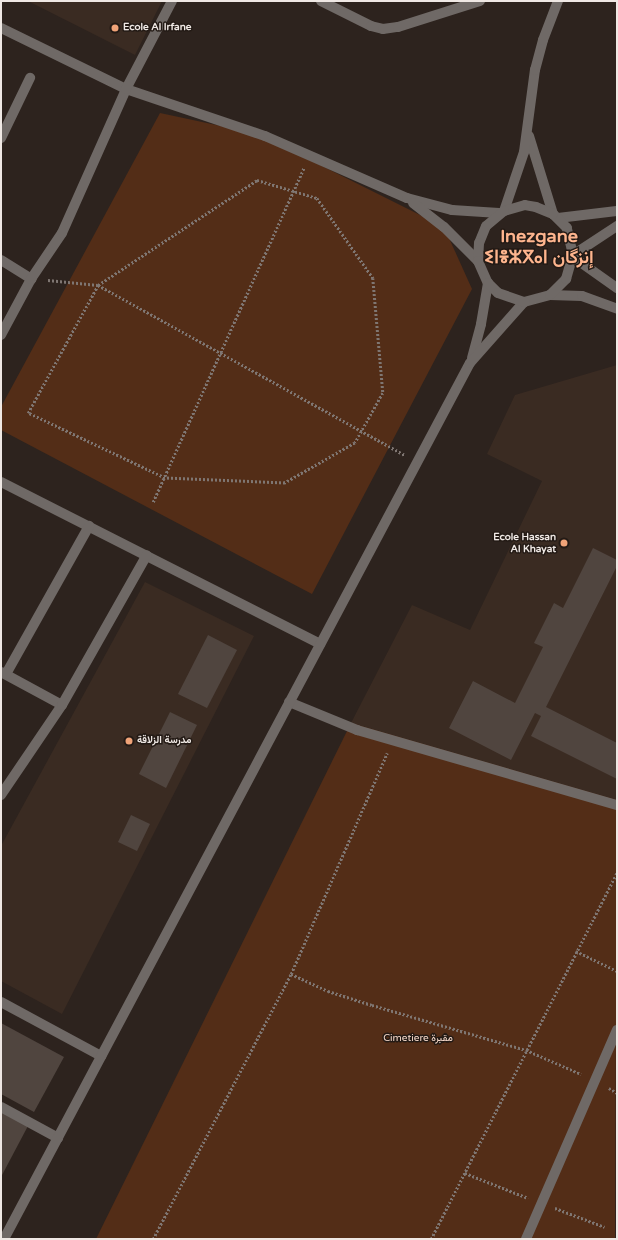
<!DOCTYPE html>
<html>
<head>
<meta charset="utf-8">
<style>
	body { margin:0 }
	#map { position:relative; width:618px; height:1240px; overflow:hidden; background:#2d231e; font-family:"Varela Round",Vazirmatn,"Noto Sans Tifinagh",sans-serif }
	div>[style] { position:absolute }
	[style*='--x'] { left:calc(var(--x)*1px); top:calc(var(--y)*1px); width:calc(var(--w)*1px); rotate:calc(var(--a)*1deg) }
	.built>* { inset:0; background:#3a2b22 }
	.green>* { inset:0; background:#532d17 }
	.building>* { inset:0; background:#50453f }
	.path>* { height:2.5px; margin-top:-1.25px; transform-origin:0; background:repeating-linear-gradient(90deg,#7f7672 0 2px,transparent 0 4px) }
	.lane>* { height:10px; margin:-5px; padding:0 5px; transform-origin:5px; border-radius:5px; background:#6f6966 }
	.street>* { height:10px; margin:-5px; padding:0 5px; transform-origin:5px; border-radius:5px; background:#6f6966 }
	.dots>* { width:11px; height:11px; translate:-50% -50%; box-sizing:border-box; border:2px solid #231a15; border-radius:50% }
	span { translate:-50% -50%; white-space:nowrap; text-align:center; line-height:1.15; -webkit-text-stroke:3px #231a15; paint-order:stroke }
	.poi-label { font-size:10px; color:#efe8e4; font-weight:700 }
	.left { translate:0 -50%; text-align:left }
	.right { translate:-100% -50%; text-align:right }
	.park-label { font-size:10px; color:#fbddce }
	.town-label { font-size:18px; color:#feb58e; font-weight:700 }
	.frame { position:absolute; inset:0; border:2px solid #efe8e4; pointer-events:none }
</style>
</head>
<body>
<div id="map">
	<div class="built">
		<div style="clip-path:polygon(28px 1px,162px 1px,135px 55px)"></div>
		<div style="clip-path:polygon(617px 365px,617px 800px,351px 723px,412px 605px,470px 630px,542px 481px,487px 454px,515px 395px)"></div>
		<div style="clip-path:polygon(145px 582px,254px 636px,62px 1014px,1px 981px,1px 846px)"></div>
	</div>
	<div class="green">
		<div style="clip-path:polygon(160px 113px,258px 134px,444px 227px,472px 289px,312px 594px,1px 430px,1px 407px)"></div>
		<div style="clip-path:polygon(351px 723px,617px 800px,615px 1239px,96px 1239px)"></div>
	</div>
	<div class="building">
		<div style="clip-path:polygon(593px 548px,617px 560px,617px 566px,546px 707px,617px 743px,617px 779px,531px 736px,541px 716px,535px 713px,511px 760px,449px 728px,473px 681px,515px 703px,543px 647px,534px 643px,554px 603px,563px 608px)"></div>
		<div style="clip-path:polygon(208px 635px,237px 650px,207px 708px,178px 694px)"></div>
		<div style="clip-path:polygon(170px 712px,197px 725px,166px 788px,139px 774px)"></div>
		<div style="clip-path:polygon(131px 815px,150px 824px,137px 851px,118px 842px)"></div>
		<div style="clip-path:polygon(1px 1023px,64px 1057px,34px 1112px,1px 1094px)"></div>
		<div style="clip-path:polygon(1px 1109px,29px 1124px,1px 1177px)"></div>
	</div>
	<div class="path">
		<div style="--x:257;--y:180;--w:63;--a:16.7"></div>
		<div style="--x:317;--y:198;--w:98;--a:55"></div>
		<div style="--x:373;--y:278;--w:115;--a:85"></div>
		<div style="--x:383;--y:393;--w:57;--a:119.2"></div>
		<div style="--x:355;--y:443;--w:81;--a:150.3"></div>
		<div style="--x:285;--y:483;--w:120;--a:-177.6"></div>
		<div style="--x:165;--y:478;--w:152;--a:-154.6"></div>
		<div style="--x:28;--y:413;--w:146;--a:-61.3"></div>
		<div style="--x:98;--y:285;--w:191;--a:-33.4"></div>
		<div style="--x:48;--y:280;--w:50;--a:5.7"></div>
		<div style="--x:98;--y:285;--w:351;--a:29"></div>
		<div style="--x:153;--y:502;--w:367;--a:-65.7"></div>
		<div style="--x:576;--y:951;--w:46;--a:26"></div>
		<div style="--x:291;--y:974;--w:41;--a:24.7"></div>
		<div style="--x:328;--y:991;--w:46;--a:17.7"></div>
		<div style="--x:372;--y:1005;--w:160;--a:16.3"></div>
		<div style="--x:526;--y:1050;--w:60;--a:23.6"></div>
		<div style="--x:609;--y:1088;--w:9;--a:32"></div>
		<div style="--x:465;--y:1173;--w:68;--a:21.6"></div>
		<div style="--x:555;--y:1208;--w:53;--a:20.8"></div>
		<div style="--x:153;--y:1239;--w:299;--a:-62.5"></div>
		<div style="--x:291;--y:974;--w:241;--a:-66.5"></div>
		<div style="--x:431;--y:1239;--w:411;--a:-63.1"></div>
	</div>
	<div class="lane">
		<div style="--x:289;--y:702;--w:74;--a:22.4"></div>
		<div style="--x:357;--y:730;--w:271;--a:16.1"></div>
		<div style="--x:526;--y:1239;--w:228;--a:-66.5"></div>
	</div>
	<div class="street">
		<div style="--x:321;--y:1;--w:56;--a:26.6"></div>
		<div style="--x:371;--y:26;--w:12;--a:14"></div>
		<div style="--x:383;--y:29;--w:15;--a:-8"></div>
		<div style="--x:398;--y:27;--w:86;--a:-17.6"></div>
		<div style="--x:1;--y:28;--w:139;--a:26"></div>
		<div style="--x:126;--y:89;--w:147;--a:18.7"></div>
		<div style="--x:265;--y:136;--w:155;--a:23.6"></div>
		<div style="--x:407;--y:198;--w:47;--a:14.9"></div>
		<div style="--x:452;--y:210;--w:47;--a:3.7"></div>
		<div style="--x:529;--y:136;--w:82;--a:72.9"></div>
		<div style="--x:1;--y:138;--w:67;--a:-64.2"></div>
		<div style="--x:413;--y:203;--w:39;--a:38"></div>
		<div style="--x:444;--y:227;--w:48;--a:45"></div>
		<div style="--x:504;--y:211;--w:62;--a:-71.3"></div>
		<div style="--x:524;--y:152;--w:83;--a:-82.4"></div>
		<div style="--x:535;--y:70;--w:31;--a:-75"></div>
		<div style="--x:543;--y:40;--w:42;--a:-69"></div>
		<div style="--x:558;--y:218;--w:59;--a:-6.8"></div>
		<div style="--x:573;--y:255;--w:53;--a:-33.4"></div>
		<div style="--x:573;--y:257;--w:54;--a:35.2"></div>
		<div style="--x:1;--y:260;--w:36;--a:32"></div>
		<div style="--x:550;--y:295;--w:32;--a:2"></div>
		<div style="--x:582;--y:296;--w:37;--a:20"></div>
		<div style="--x:1;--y:335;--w:64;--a:-61.8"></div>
		<div style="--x:31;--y:279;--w:55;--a:-56"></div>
		<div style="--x:62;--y:233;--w:158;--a:-66"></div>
		<div style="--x:126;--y:89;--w:99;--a:-62.4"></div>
		<div style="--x:472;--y:358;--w:35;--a:-75"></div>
		<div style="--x:481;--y:324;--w:42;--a:-80.3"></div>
		<div style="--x:1;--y:482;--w:358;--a:26.9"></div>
		<div style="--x:1;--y:672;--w:69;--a:28.4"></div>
		<div style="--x:6;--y:674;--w:170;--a:-60.7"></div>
		<div style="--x:1;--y:795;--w:109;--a:-55.9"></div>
		<div style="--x:62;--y:705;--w:172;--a:-60.5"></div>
		<div style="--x:1;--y:1002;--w:114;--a:28.4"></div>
		<div style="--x:1;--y:1107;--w:65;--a:28.5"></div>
		<div style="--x:4;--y:1239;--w:992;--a:-61.99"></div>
		<div style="--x:470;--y:363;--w:81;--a:-48.5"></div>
		<div style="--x:524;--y:302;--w:27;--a:-15"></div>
		<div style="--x:550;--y:295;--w:23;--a:-45"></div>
		<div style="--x:566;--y:279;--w:25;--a:-74"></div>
		<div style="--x:573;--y:255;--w:28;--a:-103"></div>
		<div style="--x:567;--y:228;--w:20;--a:-135"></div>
		<div style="--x:553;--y:214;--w:18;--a:-158"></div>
		<div style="--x:536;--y:207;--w:11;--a:-170"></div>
		<div style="--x:525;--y:205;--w:22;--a:164"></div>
		<div style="--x:504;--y:211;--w:23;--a:140"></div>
		<div style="--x:486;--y:226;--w:18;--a:112"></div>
		<div style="--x:479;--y:243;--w:18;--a:93"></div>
		<div style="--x:478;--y:261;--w:24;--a:66"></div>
		<div style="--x:488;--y:283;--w:14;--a:45"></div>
		<div style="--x:498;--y:293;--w:28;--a:19"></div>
	</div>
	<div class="dots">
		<div style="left:115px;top:28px;background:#f0a378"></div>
		<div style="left:564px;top:543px;background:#f0a378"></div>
		<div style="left:129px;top:741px;background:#f0a378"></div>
	</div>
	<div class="poi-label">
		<span class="left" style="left:123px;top:28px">Ecole Al Irfane</span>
		<span class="right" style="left:556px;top:543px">Ecole Hassan<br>Al Khayat</span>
		<span class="left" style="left:137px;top:741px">مدرسة الزلاقة</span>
	</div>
	<div class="park-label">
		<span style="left:418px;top:1039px">Cimetiere مقبرة</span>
	</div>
	<div class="town-label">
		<span style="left:539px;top:247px">Inezgane<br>ⵉⵏⴻⵣⴳⴰⵏ إنزگان</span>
	</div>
	<div class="frame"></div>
</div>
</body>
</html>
